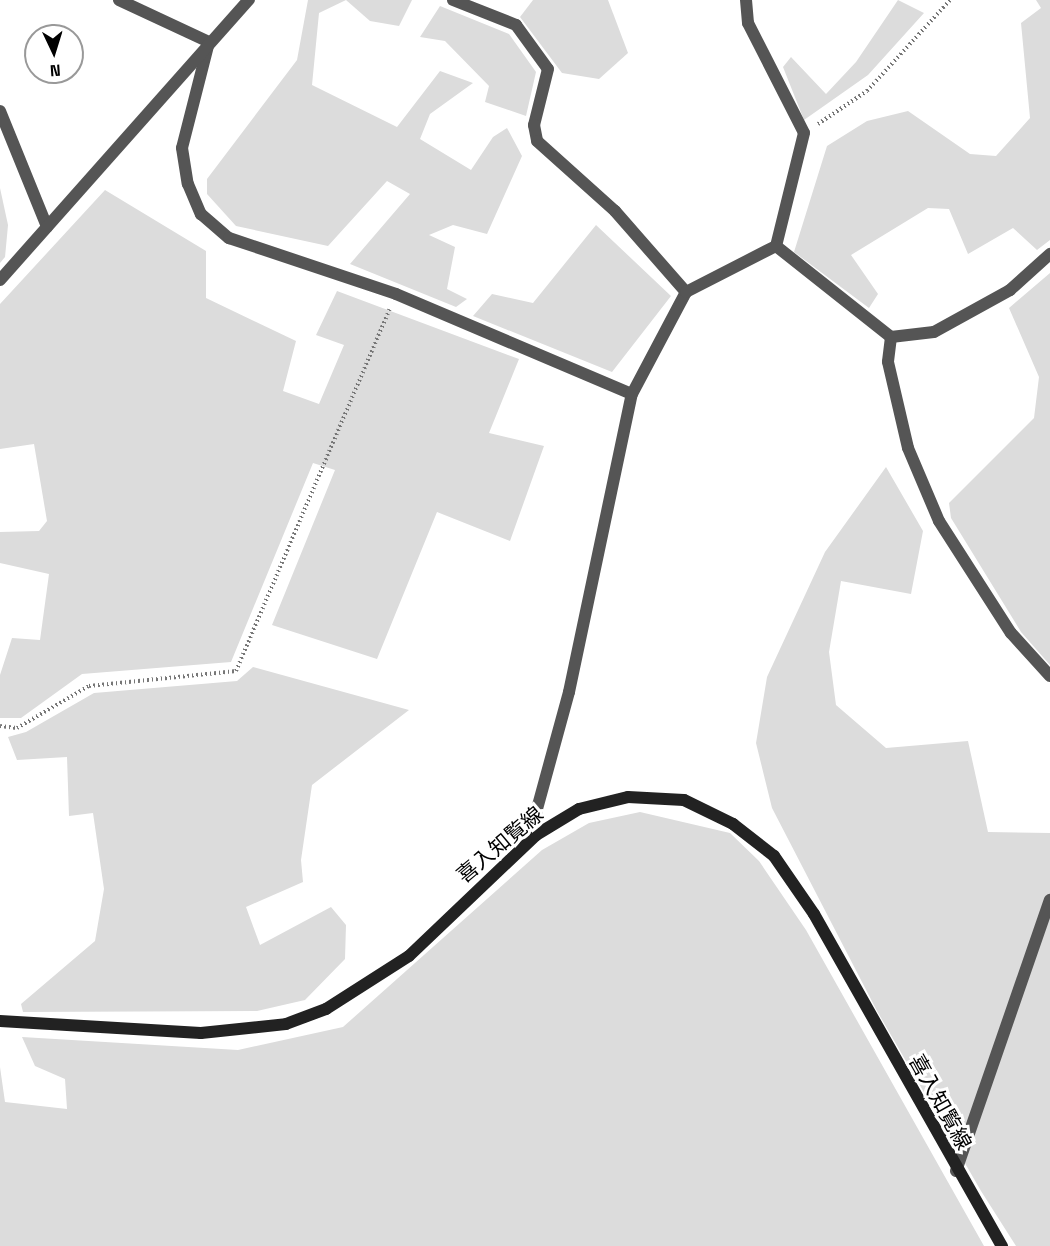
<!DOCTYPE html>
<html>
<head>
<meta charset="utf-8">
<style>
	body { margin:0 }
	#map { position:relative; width:1050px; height:1246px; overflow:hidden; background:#fff; font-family:"Space Grotesk","Noto Sans JP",sans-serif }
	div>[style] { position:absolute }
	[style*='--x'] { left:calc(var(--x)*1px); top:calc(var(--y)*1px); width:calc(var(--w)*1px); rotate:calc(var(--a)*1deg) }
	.green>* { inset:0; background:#dcdcdc }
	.path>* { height:4px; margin-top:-2px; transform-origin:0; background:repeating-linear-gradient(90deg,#777 0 1.5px,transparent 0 4.5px) }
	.street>* { height:12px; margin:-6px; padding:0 6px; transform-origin:6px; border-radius:6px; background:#555 }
	.secondary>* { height:12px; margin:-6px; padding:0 6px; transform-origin:6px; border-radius:6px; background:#222 }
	span { translate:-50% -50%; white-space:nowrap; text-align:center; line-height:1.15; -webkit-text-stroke:6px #fff; paint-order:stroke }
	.street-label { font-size:21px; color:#000 }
	.north { position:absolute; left:24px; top:24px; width:60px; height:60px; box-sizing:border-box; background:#fff; border:2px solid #999; border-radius:50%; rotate:176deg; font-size:16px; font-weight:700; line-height:24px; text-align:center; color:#000 }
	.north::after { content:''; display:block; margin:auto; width:21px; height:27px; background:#000; clip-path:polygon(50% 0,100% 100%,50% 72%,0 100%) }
</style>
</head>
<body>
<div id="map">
	<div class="green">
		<div style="clip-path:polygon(308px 0,346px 0,319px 13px,312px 85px,397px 127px,440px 71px,473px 83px,430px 114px,420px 139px,471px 170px,493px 137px,507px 128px,522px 156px,487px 234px,453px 225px,429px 235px,455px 247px,447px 289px,467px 299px,456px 307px,350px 264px,410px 194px,387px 181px,328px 246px,236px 226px,207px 194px,207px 179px,297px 60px)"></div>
		<div style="clip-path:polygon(346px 0,412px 0,399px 26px,370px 21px)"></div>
		<div style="clip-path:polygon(533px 0,608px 0,628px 53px,599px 79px,562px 73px,520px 17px)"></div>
		<div style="clip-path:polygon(898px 0,924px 13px,868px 75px,804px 120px,783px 67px,791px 57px,826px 94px,856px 62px)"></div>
		<div style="clip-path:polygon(1036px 0,1050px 0,1050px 240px,1037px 250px,1013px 228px,968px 254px,949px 209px,928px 208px,851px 255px,878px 294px,869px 308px,794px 252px,827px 146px,867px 121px,908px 111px,970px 154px,996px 156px,1030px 118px,1021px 23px,1041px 8px)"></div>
		<div style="clip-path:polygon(440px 6px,509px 34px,536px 72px,526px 116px,485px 102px,489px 86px,445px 41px,420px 37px)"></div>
		<div style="clip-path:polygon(0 188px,8px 225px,5px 257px,0 263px)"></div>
		<div style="clip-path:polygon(105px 190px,206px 251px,206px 298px,296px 341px,283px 391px,319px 404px,344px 345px,316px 335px,337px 291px,519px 359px,489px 433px,544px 446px,510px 541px,437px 512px,377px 659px,272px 625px,335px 470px,313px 463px,231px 662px,82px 674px,21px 718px,0 718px,0 675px,12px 638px,40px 640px,49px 574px,0 563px,0 532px,39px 531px,47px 521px,34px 444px,0 449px,0 304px)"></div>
		<div style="clip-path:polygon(596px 225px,671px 296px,612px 372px,473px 316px,492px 294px,533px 303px)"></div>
		<div style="clip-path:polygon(1050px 273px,1050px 665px,1021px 632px,951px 518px,949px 503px,1034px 418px,1039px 377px,1009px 308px)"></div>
		<div style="clip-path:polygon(886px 467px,923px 531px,911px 594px,841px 581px,829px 652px,836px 705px,886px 748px,968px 741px,988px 832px,1050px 833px,1050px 1246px,1016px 1246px,981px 1191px,877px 1011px,772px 808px,756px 743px,767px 677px,825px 552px)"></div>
		<div style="clip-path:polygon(253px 667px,409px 710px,312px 785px,301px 860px,303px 882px,246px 907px,260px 945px,331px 907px,346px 925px,345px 959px,305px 1000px,257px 1011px,23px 1012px,21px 1004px,95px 941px,104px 889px,93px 813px,69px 816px,67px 757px,17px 760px,8px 737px,26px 732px,94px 693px,237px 681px)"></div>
		<div style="clip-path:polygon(640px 812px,730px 833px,759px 861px,806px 930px,984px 1246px,0 1246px,0 1067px,5px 1102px,67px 1109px,65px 1079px,35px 1066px,22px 1037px,238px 1050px,343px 1027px,542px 850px,589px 823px)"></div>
	</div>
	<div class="path">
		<div style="--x:818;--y:124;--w:59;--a:-34"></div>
		<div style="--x:867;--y:91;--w:123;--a:-47.6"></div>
		<div style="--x:0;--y:726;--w:17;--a:7"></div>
		<div style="--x:17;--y:728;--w:83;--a:-30.3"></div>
		<div style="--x:89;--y:686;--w:148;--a:-5.8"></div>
		<div style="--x:236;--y:671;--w:393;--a:-67"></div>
	</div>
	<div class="street">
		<div style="--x:119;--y:0;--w:99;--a:25"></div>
		<div style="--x:453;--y:0;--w:68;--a:21.6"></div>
		<div style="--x:516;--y:25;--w:54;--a:54"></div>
		<div style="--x:548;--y:69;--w:58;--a:104"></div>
		<div style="--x:534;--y:125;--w:16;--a:79"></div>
		<div style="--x:537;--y:141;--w:105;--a:41.9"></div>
		<div style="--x:615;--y:211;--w:108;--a:48.8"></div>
		<div style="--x:746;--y:0;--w:23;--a:85"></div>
		<div style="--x:748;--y:23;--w:123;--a:63"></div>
		<div style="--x:804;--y:133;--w:116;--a:103.9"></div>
		<div style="--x:209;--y:42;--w:109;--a:104.3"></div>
		<div style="--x:182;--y:148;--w:36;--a:81"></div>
		<div style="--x:188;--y:184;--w:33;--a:67"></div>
		<div style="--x:201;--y:214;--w:37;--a:41"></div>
		<div style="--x:229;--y:238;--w:176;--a:18.5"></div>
		<div style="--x:396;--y:294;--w:256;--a:23"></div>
		<div style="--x:0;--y:111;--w:125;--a:67.9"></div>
		<div style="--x:0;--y:280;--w:375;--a:-48.4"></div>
		<div style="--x:891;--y:337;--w:25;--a:97"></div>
		<div style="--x:888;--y:362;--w:88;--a:76.9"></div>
		<div style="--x:908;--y:448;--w:79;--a:67"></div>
		<div style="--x:939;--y:521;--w:133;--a:57.3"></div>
		<div style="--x:1011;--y:633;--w:58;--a:47.8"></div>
		<div style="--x:536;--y:835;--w:26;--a:-88"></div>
		<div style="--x:537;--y:809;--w:121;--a:-74.7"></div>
		<div style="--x:569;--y:692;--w:305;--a:-78.1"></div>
		<div style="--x:632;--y:394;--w:115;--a:-62.1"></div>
		<div style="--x:686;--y:292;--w:101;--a:-27.1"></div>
		<div style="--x:776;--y:246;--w:147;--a:38.4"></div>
		<div style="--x:891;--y:337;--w:43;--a:-6.6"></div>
		<div style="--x:934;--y:332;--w:87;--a:-28.9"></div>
		<div style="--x:1010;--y:290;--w:54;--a:-42"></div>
		<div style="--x:956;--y:1171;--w:287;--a:-70.9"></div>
	</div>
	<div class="secondary">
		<div style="--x:0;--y:1021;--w:201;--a:3.4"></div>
		<div style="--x:201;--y:1033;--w:85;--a:-6"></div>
		<div style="--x:286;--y:1024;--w:43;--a:-20.6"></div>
		<div style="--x:326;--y:1009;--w:98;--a:-32.6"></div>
		<div style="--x:409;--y:956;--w:175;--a:-43.6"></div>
		<div style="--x:536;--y:835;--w:50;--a:-31.2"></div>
		<div style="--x:579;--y:809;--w:50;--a:-13.8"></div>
		<div style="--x:628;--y:797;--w:56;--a:3.1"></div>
		<div style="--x:684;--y:800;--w:55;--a:26.1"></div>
		<div style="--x:733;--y:824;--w:52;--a:38"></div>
		<div style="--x:774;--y:856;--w:70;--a:55.4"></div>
		<div style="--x:814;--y:914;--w:382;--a:60.5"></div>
	</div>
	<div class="street-label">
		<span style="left:500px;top:845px;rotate:-40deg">喜入知覧線</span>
		<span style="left:940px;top:1102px;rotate:61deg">喜入知覧線</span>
	</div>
	<div class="north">N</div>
</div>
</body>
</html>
